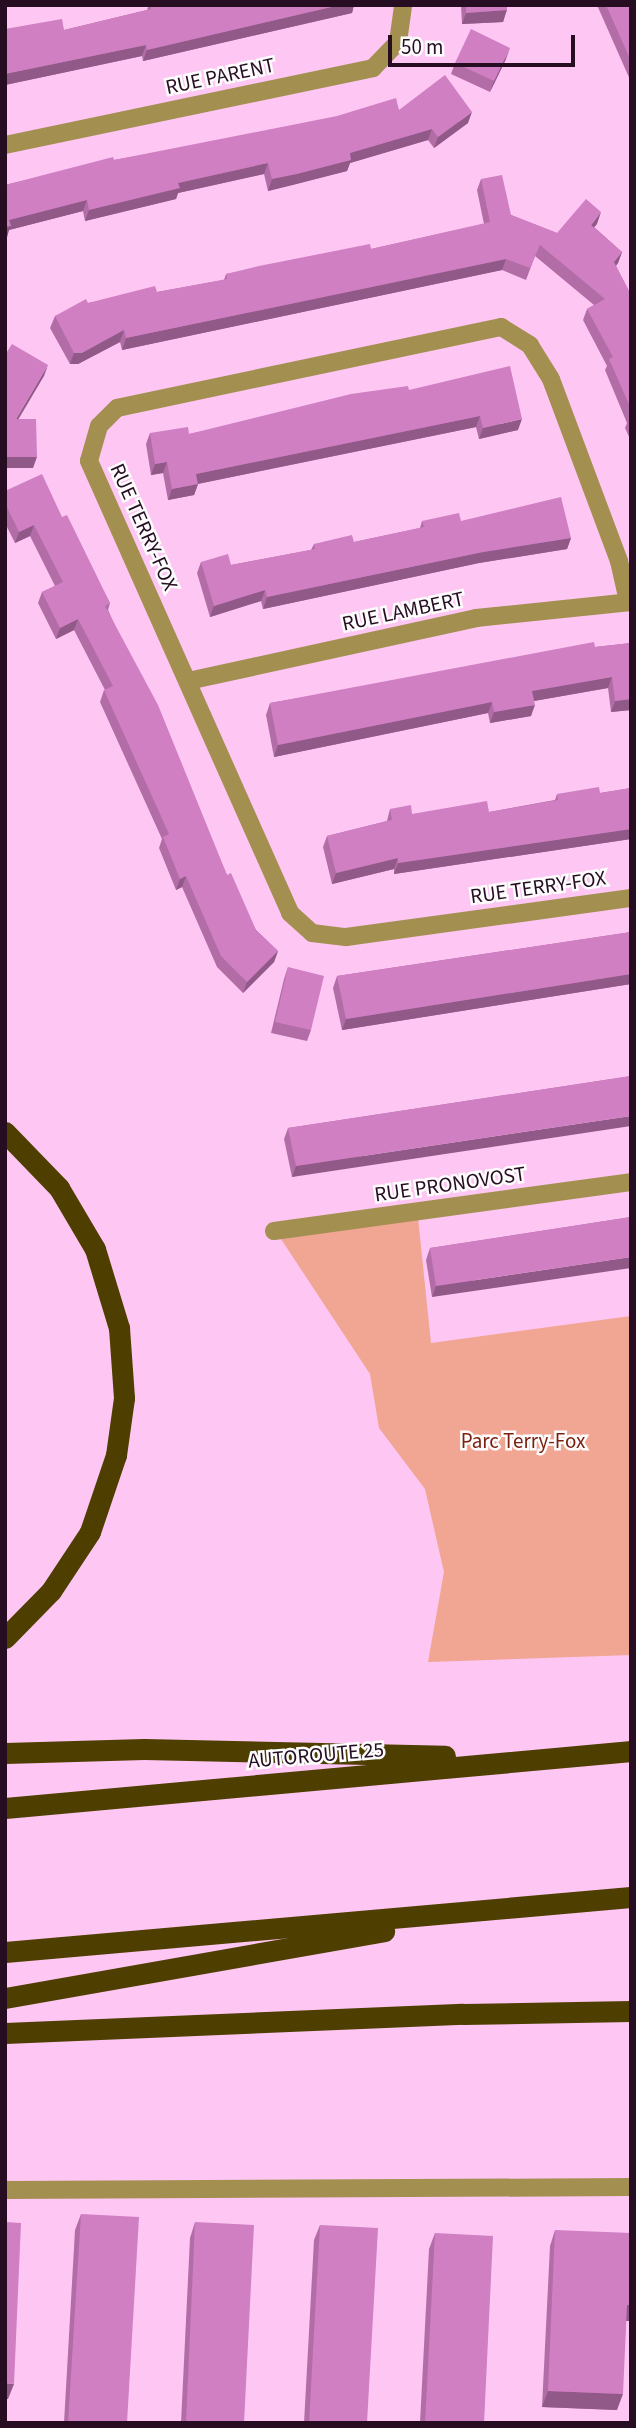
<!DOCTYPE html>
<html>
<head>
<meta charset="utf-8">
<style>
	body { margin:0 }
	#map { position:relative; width:636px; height:2428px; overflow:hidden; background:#fec6f3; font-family:"Source Sans 3",sans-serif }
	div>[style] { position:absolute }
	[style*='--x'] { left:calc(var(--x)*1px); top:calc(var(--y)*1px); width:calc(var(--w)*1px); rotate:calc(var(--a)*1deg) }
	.green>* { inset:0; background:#f1a593 }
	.minor>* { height:18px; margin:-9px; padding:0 9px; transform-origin:9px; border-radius:9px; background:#a39051 }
	.highway>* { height:21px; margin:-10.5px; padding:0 10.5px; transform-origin:10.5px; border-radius:10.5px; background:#4e3e00 }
	.wall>* { inset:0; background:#b26da7 }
	.shaded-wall>* { inset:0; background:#915988 }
	.building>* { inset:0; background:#cf7fc2 }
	span { translate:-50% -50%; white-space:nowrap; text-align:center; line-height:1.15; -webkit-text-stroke:5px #fcfcfc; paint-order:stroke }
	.street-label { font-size:21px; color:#260d22 }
	.park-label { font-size:21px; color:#7a1f0d }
	.frame { position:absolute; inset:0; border:7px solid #260d22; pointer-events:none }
	.scale { position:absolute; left:388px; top:35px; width:187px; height:32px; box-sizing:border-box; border:4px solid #260d22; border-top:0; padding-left:9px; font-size:21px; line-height:24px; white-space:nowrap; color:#260d22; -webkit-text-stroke:5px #fcfcfc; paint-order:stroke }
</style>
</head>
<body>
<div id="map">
	<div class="green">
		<div style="clip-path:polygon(417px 1208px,431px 1343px,631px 1316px,631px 1655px,428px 1662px,444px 1572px,425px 1489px,379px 1428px,370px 1374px,279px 1236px)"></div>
	</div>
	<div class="minor">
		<div style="--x:5;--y:145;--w:376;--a:-11.8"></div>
		<div style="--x:373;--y:68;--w:36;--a:-46"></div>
		<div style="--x:398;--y:42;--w:37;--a:-82"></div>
		<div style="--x:628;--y:601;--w:41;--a:-102.7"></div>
		<div style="--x:619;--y:561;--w:194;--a:-110.5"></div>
		<div style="--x:551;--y:379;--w:40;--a:-122"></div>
		<div style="--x:530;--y:345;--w:34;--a:-148"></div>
		<div style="--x:501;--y:327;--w:392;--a:168.1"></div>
		<div style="--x:117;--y:408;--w:25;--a:135"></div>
		<div style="--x:99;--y:426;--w:36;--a:106"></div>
		<div style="--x:89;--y:461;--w:495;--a:66"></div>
		<div style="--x:290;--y:913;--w:30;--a:42"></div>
		<div style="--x:312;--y:933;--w:34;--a:7"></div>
		<div style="--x:346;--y:937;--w:288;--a:-7.8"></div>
		<div style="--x:188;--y:681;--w:295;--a:-12.3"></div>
		<div style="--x:476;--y:618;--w:156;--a:-5.9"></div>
		<div style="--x:274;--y:1231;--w:360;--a:-7.8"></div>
		<div style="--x:5;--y:2190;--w:626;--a:-0.27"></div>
	</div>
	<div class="highway">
		<div style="--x:5;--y:1132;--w:78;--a:46"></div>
		<div style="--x:59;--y:1188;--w:71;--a:59.5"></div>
		<div style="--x:95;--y:1249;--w:83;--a:73.1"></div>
		<div style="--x:119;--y:1328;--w:70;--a:85.9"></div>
		<div style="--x:124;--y:1398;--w:58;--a:98"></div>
		<div style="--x:116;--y:1455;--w:81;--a:108.7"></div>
		<div style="--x:90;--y:1532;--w:71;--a:123.5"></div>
		<div style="--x:51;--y:1591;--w:66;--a:134.4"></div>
		<div style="--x:5;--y:1753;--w:139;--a:-1.6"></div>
		<div style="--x:144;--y:1749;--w:301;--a:1.3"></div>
		<div style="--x:5;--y:1808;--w:629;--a:-5.2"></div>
		<div style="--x:5;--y:1952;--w:628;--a:-5.02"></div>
		<div style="--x:5;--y:1998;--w:385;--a:-10"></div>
		<div style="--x:5;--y:2033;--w:458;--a:-2.4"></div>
		<div style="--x:463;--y:2014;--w:168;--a:-1"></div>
	</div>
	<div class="wall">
		<div style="clip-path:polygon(149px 5px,354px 5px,352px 13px,143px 61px,142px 56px,5px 85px,5px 29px,64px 30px,147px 10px)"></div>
		<div style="clip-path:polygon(461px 5px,507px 5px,503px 22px,462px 24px)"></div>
		<div style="clip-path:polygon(597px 5px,631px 5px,631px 82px)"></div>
		<div style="clip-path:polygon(506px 59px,490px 92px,451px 74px,455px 63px)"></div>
		<div style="clip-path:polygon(399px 110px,468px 123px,434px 148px,428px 140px,350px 163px,347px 171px,293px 185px,268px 191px,264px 174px,178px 193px,176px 199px,85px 221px,83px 211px,9px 230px,7px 237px,5px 237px,5px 185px,114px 160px)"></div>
		<div style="clip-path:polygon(481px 179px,511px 215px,557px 233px,597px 224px,594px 227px,622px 252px,618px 263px,616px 266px,631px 295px,631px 441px,625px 428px,627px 423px,605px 370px,607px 366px,583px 320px,587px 309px,594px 305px,535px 256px,526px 280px,502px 270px,122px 350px,120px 342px,78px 364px,70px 364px,50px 328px,55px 316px,88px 303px,157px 292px,224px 280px,226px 274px,371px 249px,484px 224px,477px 190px)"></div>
		<div style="clip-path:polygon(409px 390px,518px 430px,479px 439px,476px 427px,198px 484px,194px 495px,168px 500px,163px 473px,151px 475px,146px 444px,150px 433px,189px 434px)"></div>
		<div style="clip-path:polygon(5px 491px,62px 517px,110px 603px,108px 610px,227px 875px,256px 930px,278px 951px,274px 962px,243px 993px,217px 967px,182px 887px,176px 890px,159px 848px,162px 839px,100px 702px,104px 690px,105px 690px,74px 630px,56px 639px,38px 603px,42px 592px,55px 586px,30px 536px,15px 543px,5px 523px)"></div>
		<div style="clip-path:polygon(422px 521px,461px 521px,571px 538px,567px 549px,479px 563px,263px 609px,261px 601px,210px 617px,197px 573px,201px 562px,231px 565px,311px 550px,314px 544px,354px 542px,420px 528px)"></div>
		<div style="clip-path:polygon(631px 643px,631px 710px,611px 712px,608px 688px,534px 701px,531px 716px,490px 723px,488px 713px,274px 757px,266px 715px,270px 703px,595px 647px)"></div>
		<div style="clip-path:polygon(631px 788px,631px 839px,394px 874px,394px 869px,332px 884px,323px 847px,327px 836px,387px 821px,390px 809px,412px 814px,489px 812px,555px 800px,557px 794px,600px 793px)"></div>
		<div style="clip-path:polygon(631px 932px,631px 984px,342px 1030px,333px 988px,337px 976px)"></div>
		<div style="clip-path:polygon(288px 967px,311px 1030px,307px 1041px,271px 1033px,284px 979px)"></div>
		<div style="clip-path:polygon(631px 1076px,292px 1177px,284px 1139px,288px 1128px)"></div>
		<div style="clip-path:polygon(631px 1217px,432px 1297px,426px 1260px,430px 1248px)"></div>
		<div style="clip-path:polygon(81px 2214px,127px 2423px,64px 2423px,75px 2230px)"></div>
		<div style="clip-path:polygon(195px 2222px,244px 2423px,181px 2423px,190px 2238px)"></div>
		<div style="clip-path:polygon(320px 2225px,367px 2423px,304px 2423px,314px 2240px)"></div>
		<div style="clip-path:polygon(555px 2230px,626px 2321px,617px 2410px,542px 2407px,550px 2246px)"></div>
		<div style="clip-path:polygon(435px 2233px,484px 2423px,420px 2423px,429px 2249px)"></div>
	</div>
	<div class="shaded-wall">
		<div style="clip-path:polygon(340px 5px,354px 5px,352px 13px,143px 61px,147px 50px)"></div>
		<div style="clip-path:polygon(507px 10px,503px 22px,462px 24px,466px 13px)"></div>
		<div style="clip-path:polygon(146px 45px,142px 56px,5px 85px,5px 74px)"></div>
		<div style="clip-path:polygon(510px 48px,506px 59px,490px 92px,494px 81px)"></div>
		<div style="clip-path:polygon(472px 112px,468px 123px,434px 148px,438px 137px)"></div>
		<div style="clip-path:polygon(432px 129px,428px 140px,350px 163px,347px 171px,268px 191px,272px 179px,350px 153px)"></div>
		<div style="clip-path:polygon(268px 163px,264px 174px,178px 193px,176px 199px,85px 221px,89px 210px,178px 183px)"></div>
		<div style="clip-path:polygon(87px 200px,83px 211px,9px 230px,7px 237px,5px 237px,5px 227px,9px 220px)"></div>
		<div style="clip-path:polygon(601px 212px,597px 224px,586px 236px,591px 225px)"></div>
		<div style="clip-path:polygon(622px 252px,618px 263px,610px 273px,614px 262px)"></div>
		<div style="clip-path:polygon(506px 259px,502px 270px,122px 350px,126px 338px)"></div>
		<div style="clip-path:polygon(124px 330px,120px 342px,78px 364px,70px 364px,74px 353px)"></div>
		<div style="clip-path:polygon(48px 365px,44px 376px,12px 430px,16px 419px)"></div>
		<div style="clip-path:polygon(480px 416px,476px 427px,192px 485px,196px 474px)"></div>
		<div style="clip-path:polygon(522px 419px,518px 430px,479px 439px,483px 428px)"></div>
		<div style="clip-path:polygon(5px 457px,37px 457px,33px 468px,5px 468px)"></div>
		<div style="clip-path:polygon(167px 462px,163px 473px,151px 475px,155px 464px)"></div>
		<div style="clip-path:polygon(198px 484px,194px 495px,168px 500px,172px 489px)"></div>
		<div style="clip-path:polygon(34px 525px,30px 536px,15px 543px,19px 532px)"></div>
		<div style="clip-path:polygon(571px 538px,567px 549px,479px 563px,263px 609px,267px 597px,483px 552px)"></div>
		<div style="clip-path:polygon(265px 590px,261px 601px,210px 617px,214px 606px)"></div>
		<div style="clip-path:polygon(78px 619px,74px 630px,56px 639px,60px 628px)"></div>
		<div style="clip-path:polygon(612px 677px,608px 688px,528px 702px,532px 691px)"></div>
		<div style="clip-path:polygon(631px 699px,631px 710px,611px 712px,615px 701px)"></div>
		<div style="clip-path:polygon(492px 702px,488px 713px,274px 757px,278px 745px)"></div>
		<div style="clip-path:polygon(535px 705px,531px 716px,490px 723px,494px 712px)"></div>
		<div style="clip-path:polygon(631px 829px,631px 839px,394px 874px,398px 863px)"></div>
		<div style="clip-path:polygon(398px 858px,394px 869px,332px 884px,336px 873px)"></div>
		<div style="clip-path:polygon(186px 876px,182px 887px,176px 890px,180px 879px)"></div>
		<div style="clip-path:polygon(278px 951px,274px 962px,243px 993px,247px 982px)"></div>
		<div style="clip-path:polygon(631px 974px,631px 984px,342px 1030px,346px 1019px)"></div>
		<div style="clip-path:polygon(631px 1116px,631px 1126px,292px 1177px,296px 1166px)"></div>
		<div style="clip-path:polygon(631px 1257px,631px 1268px,432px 1297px,436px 1286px)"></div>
		<div style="clip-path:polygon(627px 2305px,631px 2305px,631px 2321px,621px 2321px)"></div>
		<div style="clip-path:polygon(5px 2383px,14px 2384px,8px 2399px,5px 2399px)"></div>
		<div style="clip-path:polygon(548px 2391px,623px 2394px,617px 2410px,542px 2407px)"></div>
	</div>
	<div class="building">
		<div style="clip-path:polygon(150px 5px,340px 5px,147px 50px,146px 45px,5px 74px,5px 29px,62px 19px,64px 30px,151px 9px)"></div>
		<div style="clip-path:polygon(466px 5px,507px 5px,507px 10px,466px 13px)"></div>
		<div style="clip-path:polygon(606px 5px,631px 5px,631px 61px)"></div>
		<div style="clip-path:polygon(471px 29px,510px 48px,494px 81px,455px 63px)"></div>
		<div style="clip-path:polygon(445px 75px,472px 112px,438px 137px,432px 129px,350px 153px,351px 160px,297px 174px,272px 179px,268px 163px,178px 183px,180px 188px,89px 210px,87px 200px,9px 220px,11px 226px,5px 227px,5px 185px,113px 157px,114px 160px,337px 116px,396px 98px,399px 110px)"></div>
		<div style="clip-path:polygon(502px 175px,511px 215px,557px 233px,586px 199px,601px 212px,591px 225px,622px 252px,614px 262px,631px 295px,631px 409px,609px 359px,613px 357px,587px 309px,605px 299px,540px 245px,530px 268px,506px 259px,126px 338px,124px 330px,82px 353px,74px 353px,55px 316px,86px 299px,88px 303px,155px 286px,157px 292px,227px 279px,226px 274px,259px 266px,370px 244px,371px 249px,490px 222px,481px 179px)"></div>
		<div style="clip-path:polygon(12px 344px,48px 365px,16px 419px,36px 419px,37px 457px,5px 457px,5px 355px)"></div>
		<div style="clip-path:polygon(510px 366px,522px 419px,483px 428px,480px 416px,196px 474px,198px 484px,172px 489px,167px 462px,155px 464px,150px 433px,188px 427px,189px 434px,351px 394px,408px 386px,409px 390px)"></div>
		<div style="clip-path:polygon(42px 474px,62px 517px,67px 515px,110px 603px,105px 606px,158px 705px,227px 875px,231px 873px,256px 930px,278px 951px,247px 982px,221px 956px,186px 876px,180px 879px,163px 837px,169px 834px,104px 690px,113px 686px,78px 619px,60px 628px,42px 592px,63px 582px,34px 525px,19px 532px,5px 503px,5px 491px)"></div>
		<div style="clip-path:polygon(561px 497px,571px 538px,483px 552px,267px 597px,265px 590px,214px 606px,201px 562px,228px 554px,231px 565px,315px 549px,314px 544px,352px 535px,354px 542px,424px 527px,422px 521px,459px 513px,461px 521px)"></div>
		<div style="clip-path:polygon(594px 642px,595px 647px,631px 643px,631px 699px,615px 701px,612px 677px,532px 691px,535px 705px,494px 712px,492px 702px,278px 745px,270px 703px)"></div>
		<div style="clip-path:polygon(599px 787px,600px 793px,631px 788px,631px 829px,398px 863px,398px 858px,336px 873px,327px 836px,392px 820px,390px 809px,411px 805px,412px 814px,487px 801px,489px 812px,558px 800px,557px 794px)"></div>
		<div style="clip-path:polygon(631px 932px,631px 974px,346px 1019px,337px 976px)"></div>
		<div style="clip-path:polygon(288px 967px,324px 976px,311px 1030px,275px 1022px)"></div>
		<div style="clip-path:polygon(631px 1076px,631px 1116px,296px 1166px,288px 1128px)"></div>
		<div style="clip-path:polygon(631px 1217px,631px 1257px,436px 1286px,430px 1248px)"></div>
		<div style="clip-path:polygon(81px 2214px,139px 2217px,127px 2423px,68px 2423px)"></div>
		<div style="clip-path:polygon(5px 2222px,21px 2223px,14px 2384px,5px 2383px)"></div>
		<div style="clip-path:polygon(195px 2222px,254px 2225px,244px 2423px,186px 2423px)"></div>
		<div style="clip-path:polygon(320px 2225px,378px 2228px,367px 2423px,309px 2423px)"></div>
		<div style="clip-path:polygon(555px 2230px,631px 2233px,631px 2305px,627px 2305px,623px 2394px,548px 2391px)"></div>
		<div style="clip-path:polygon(435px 2233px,493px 2236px,484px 2423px,425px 2423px)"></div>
	</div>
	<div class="street-label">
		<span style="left:220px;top:76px;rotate:-12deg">RUE PARENT</span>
		<span style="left:144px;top:527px;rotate:66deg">RUE TERRY-FOX</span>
		<span style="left:403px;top:611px;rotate:-12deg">RUE LAMBERT</span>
		<span style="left:538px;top:887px;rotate:-8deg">RUE TERRY-FOX</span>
		<span style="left:450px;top:1184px;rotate:-8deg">RUE PRONOVOST</span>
		<span style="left:316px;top:1755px;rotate:-5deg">AUTOROUTE 25</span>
	</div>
	<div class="park-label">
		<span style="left:523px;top:1441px">Parc Terry-Fox</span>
	</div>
	<div class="frame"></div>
	<div class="scale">50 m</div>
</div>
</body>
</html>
